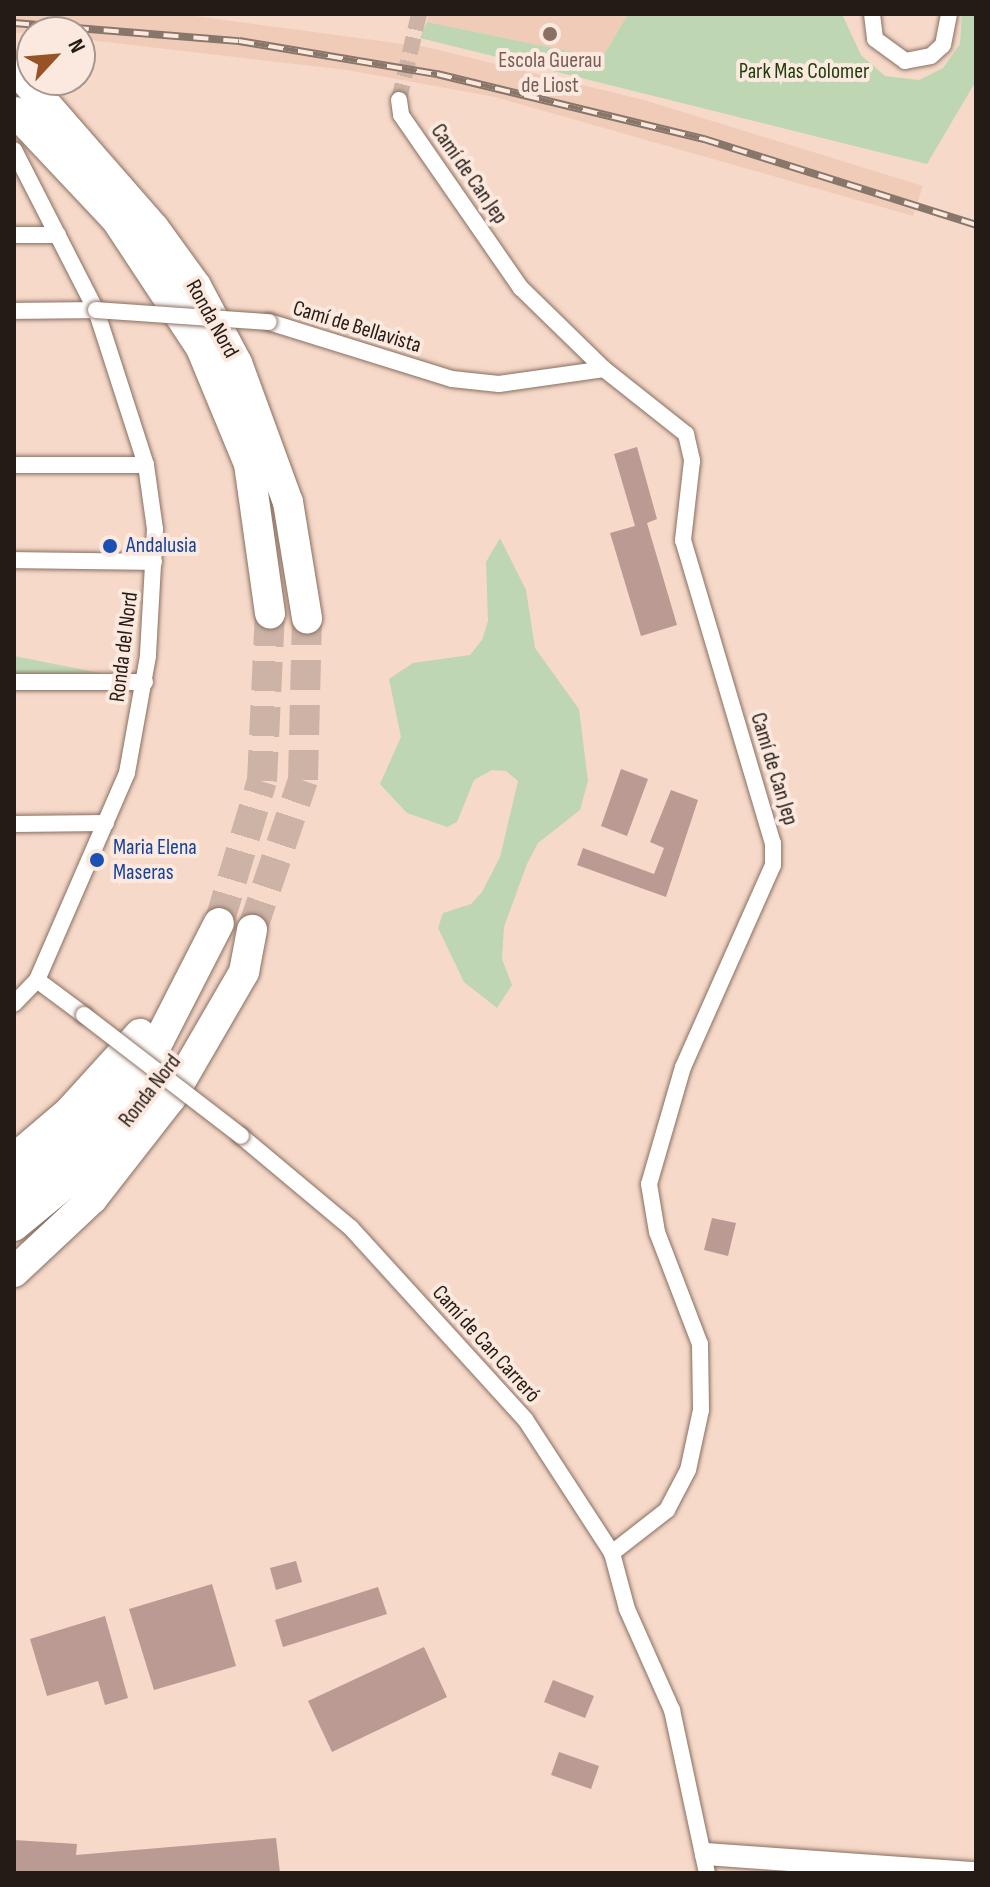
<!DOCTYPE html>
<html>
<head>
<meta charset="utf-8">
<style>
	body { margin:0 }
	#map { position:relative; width:990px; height:1887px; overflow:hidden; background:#f6d9c9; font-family:"Sofia Sans Condensed",sans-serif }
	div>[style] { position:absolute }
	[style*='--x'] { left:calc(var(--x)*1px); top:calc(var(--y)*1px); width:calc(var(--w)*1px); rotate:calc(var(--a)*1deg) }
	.built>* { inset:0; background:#f0ccb8 }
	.green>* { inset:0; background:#bed7b2 }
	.building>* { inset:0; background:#ba9a93 }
	.street-tunnel>* { height:16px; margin-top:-8px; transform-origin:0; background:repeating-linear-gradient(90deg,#ccb3a5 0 16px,transparent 0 24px) }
	.highway-tunnel>* { height:30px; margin-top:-15px; transform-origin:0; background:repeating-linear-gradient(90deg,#ccb3a5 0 30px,transparent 0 45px) }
	.roads { filter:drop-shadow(0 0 2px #896f61) drop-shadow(0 0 2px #896f61) }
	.street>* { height:16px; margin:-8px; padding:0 8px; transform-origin:8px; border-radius:8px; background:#fff }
	.secondary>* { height:22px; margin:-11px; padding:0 11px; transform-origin:11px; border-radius:11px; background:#fff }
	.highway>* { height:30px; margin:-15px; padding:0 15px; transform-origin:15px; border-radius:15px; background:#fff }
	.rail>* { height:8px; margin-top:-4px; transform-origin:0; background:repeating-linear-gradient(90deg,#fbe9df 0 15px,#89766b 0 30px); box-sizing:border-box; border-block:2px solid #89766b }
	.bridges { filter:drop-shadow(0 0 2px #896f61) drop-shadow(0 0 2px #896f61) }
	.street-bridge>* { height:16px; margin:-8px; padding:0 8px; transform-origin:8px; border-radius:8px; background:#fff }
	.dots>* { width:22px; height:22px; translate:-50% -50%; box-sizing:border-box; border:4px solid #fbe9df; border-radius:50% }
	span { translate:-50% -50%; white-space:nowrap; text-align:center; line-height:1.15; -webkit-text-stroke:8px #fbe9df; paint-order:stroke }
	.education-label { font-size:22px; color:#785e54 }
	.park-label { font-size:22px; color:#1e3d09 }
	.street-label { font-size:22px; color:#251b15 }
	.transit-label { font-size:22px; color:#164399 }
	.left { translate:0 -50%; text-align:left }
	.frame { position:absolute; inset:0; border:16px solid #251b15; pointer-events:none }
	.north { position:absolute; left:16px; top:16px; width:80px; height:80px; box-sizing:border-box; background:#fbe9df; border:2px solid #a5978e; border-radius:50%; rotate:64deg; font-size:22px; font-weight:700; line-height:32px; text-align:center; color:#251b15 }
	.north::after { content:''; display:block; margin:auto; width:28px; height:36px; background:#975225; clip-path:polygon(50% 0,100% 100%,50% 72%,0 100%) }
</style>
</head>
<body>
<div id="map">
	<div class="built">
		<div style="clip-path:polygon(14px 14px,180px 14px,426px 47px,644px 100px,923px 186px,913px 216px,495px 97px,347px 70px,80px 39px,80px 32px,14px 33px)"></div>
		<div style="clip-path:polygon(428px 14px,628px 14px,602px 58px,427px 22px)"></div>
	</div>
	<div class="green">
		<div style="clip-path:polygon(628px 14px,842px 14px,861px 55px,885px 76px,919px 80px,943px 68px,960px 44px,962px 14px,976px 14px,976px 81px,927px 164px,420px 38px,427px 22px,602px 58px)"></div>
		<div style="clip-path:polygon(500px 538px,526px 590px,535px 648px,579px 709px,588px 781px,580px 810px,538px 843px,527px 864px,504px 927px,502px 959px,512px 985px,497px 1008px,464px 982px,438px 928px,443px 913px,471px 904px,482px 892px,500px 857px,518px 781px,506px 771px,492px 770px,474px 780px,457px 822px,447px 827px,407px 813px,380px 784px,401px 737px,389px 679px,413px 663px,470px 655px,482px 640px,488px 621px,486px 562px)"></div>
		<div style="clip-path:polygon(14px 656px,145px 682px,14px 679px)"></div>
	</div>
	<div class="building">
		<div style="clip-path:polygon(637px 447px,657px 519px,647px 523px,677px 625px,641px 636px,610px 533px,635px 526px,614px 454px)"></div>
		<div style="clip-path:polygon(621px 769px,648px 779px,627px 836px,601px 826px)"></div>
		<div style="clip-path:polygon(671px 790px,698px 800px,666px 897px,577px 865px,583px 848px,654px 874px,664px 848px,650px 842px)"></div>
		<div style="clip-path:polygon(712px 1218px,736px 1223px,728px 1256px,704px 1250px)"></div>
		<div style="clip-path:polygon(296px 1561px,302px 1582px,276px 1590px,270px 1568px)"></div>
		<div style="clip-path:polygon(212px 1584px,236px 1666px,154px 1690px,129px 1609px)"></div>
		<div style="clip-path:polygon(378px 1587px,387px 1614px,283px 1647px,275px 1620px)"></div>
		<div style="clip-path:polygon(105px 1616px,128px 1698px,105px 1705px,98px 1681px,47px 1696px,30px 1639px)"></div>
		<div style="clip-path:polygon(424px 1647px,447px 1697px,332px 1752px,308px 1701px)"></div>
		<div style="clip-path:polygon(553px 1680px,594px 1696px,585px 1718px,544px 1702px)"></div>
		<div style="clip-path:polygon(559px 1752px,599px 1766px,591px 1789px,551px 1775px)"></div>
		<div style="clip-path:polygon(276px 1838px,280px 1873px,14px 1873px,14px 1840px,77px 1844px,76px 1855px)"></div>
	</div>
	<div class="street-tunnel">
		<div style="--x:399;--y:100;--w:88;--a:-76.9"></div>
	</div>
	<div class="highway-tunnel">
		<div style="--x:219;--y:923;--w:148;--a:-73.2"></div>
		<div style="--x:262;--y:781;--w:167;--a:-87.3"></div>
		<div style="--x:252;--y:930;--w:158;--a:-71.2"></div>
		<div style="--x:303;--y:780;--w:162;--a:-88.6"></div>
	</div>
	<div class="roads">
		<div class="street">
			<div style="--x:872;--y:14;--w:25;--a:83"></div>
			<div style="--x:875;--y:39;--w:37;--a:36"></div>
			<div style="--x:905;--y:61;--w:26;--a:-11"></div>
			<div style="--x:931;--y:56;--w:16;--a:-43"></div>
			<div style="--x:943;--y:45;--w:32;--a:-79"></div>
			<div style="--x:399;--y:100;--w:15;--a:82"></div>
			<div style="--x:401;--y:115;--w:211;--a:55.3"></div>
			<div style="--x:521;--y:288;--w:116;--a:44.3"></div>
			<div style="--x:604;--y:369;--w:105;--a:38.4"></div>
			<div style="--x:686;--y:434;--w:28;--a:77"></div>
			<div style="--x:692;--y:461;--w:80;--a:96.5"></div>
			<div style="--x:683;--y:540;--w:316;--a:73.5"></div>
			<div style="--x:773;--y:843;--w:22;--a:90"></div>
			<div style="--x:773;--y:865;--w:221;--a:114"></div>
			<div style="--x:683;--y:1067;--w:122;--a:106.2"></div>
			<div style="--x:649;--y:1184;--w:49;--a:80.5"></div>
			<div style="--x:657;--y:1232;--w:120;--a:69"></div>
			<div style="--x:700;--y:1344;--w:66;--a:89.1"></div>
			<div style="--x:701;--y:1410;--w:61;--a:102.2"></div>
			<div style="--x:688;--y:1470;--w:45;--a:117.7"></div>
			<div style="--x:667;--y:1510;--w:70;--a:142"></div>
			<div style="--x:14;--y:150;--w:180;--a:62.9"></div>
			<div style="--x:96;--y:310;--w:163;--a:72.1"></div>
			<div style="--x:146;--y:465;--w:65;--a:82"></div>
			<div style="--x:155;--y:529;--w:127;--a:93.2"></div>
			<div style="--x:148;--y:656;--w:119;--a:100.2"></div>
			<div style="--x:127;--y:773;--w:226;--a:113.5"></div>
			<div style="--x:37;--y:980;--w:33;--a:134"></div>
			<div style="--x:14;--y:235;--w:44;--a:0"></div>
			<div style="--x:14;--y:311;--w:82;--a:-0.7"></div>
			<div style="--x:269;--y:322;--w:192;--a:17.3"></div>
			<div style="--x:452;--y:379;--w:47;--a:6.1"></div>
			<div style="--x:499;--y:384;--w:106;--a:-8.1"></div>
			<div style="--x:14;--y:465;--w:132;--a:0"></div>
			<div style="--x:14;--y:560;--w:140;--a:0.8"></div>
			<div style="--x:14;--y:682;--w:131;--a:0"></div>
			<div style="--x:14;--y:824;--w:92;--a:-0.6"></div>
			<div style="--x:37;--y:980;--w:59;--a:36.7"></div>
			<div style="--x:241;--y:1136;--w:143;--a:39.9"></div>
			<div style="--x:351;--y:1228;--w:258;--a:47.7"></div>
			<div style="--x:525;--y:1419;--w:160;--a:57"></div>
			<div style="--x:612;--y:1553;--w:58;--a:75"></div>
			<div style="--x:627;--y:1609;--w:111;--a:66"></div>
			<div style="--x:672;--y:1710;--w:167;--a:77.9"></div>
		</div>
		<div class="secondary">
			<div style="--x:706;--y:1854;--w:269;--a:4.1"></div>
		</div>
		<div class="highway">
			<div style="--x:17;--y:71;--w:208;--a:48.9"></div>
			<div style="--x:154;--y:228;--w:72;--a:54.1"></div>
			<div style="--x:196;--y:286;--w:87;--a:62"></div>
			<div style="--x:237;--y:363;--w:148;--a:69.9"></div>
			<div style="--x:288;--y:502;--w:118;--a:80.7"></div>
			<div style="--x:15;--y:112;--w:147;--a:46.7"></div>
			<div style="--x:116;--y:219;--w:154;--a:56.6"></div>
			<div style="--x:201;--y:348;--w:126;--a:67.5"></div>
			<div style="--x:249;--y:464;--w:151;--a:82"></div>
			<div style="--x:14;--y:1159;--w:71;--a:-40.4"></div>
			<div style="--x:68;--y:1113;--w:107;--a:-47.7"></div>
			<div style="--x:14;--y:1194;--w:80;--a:-39.9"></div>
			<div style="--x:75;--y:1143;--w:126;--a:-50.1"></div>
			<div style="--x:156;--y:1046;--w:138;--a:-62.9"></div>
			<div style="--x:14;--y:1226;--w:104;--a:-39.5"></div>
			<div style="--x:94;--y:1160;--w:94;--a:-49.7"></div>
			<div style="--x:14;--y:1272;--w:107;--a:-43.1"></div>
			<div style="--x:92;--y:1199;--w:128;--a:-52"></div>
			<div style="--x:171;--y:1098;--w:146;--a:-59.9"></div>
			<div style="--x:244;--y:972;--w:43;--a:-79.2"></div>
		</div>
	</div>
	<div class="rail">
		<div style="--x:14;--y:23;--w:226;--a:4.6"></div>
		<div style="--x:239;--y:41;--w:201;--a:9.5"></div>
		<div style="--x:437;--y:74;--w:275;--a:13.7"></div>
		<div style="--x:704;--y:139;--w:285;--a:17.5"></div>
	</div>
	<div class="bridges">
		<div class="street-bridge">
			<div style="--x:96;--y:310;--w:173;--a:4"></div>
			<div style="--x:84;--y:1015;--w:198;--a:37.6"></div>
		</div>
	</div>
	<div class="dots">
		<div style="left:550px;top:34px;background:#8d6e63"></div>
		<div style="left:110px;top:546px;background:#1a4fb4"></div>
		<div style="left:97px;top:860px;background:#1a4fb4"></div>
	</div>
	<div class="education-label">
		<span style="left:550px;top:73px">Escola Guerau<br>de Liost</span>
	</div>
	<div class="park-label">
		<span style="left:804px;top:72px">Park Mas Colomer</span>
	</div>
	<div class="street-label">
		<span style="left:469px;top:174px;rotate:55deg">Camí de Can Jep</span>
		<span style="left:212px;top:319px;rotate:61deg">Ronda Nord</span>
		<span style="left:357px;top:327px;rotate:17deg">Camí de Bellavista</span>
		<span style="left:124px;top:647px;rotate:-83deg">Ronda del Nord</span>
		<span style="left:774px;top:769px;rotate:73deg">Camí de Can Jep</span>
		<span style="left:150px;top:1091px;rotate:-52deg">Ronda Nord</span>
		<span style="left:486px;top:1344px;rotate:48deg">Camí de Can Carreró</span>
	</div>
	<div class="transit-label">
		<span class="left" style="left:126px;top:546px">Andalusia</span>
		<span class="left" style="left:113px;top:860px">Maria Elena<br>Maseras</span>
	</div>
	<div class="frame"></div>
	<div class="north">N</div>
</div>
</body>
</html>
